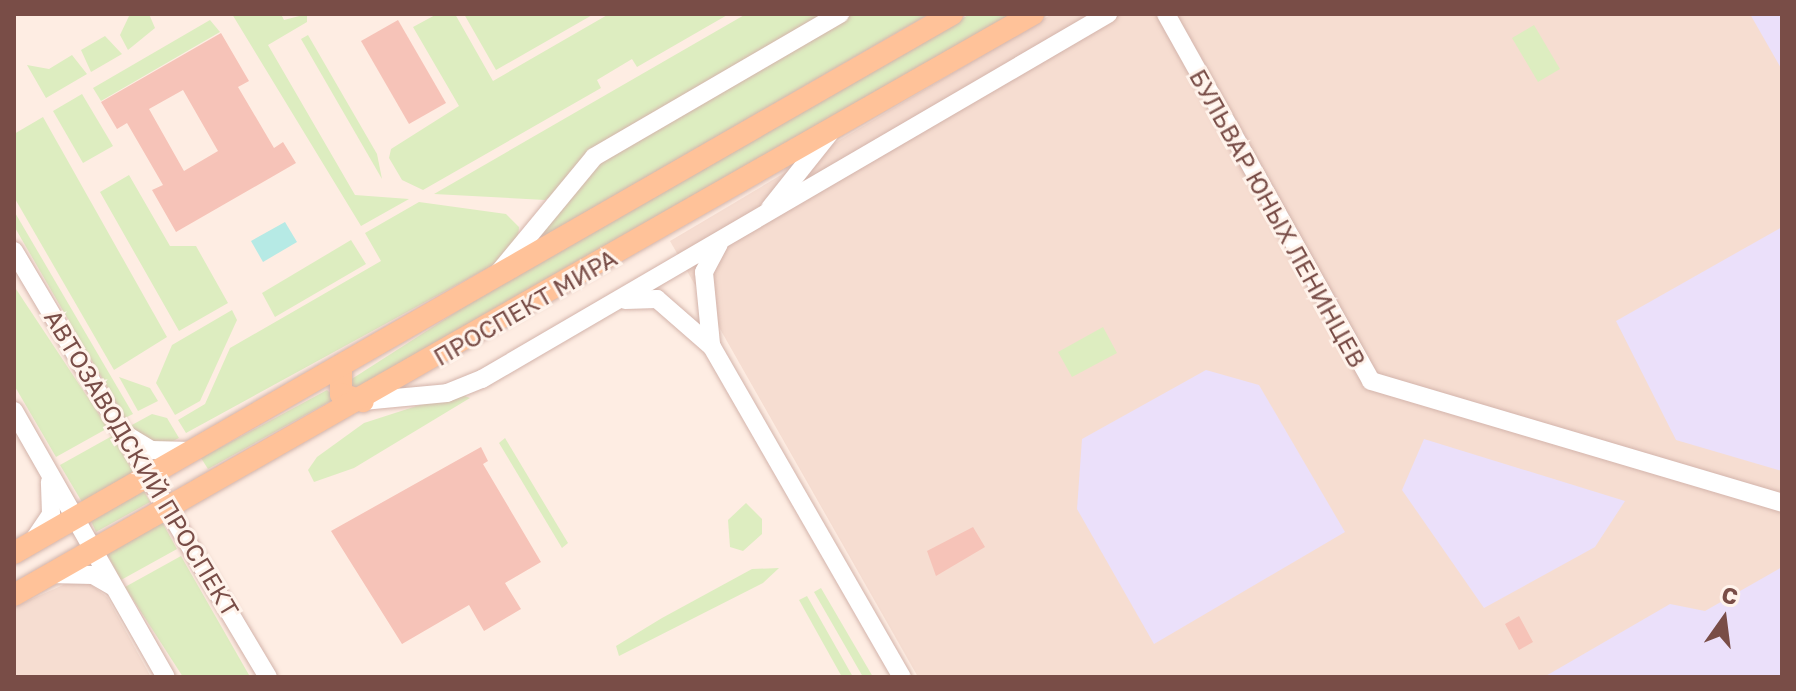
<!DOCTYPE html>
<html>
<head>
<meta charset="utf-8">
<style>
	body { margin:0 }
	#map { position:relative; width:1796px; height:691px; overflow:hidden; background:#feede3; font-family:"Golos Text",sans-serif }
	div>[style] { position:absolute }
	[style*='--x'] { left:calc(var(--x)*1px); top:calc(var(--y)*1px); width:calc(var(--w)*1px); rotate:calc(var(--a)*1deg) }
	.residential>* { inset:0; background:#f6ddd1 }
	.education>* { inset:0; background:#ebe0fa }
	.green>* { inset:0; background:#ddedc0 }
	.water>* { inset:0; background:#b6eae5 }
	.building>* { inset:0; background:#f6c3b8 }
	.roads { filter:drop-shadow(0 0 2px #d3b4ab) drop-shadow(0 0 2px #d3b4ab) }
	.minor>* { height:18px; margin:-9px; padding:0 9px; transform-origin:9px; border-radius:9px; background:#fff }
	.major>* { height:22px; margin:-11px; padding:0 11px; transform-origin:11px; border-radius:11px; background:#ffc299 }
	span { translate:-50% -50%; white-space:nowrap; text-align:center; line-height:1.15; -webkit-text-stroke:6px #fff3eb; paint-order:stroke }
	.street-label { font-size:24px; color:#794d47 }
	.frame { position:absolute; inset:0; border:16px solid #794d47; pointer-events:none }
	.north { position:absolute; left:1684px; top:579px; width:80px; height:80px; -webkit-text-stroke:6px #fff3eb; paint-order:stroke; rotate:14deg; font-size:22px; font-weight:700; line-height:32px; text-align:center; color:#794d47 }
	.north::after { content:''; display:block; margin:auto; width:28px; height:36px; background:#794d47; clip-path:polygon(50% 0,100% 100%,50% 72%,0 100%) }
</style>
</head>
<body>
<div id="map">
	<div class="residential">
		<div style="clip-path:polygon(1052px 14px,1782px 14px,1782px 677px,918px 677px,670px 241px)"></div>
		<div style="clip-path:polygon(81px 577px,107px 597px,151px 677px,14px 677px,14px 607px)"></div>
	</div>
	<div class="education">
		<div style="clip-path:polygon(1750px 14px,1782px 14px,1782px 70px)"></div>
		<div style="clip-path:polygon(1782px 227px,1782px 471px,1676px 440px,1616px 321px)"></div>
		<div style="clip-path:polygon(1206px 370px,1259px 385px,1345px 532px,1154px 644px,1077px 509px,1082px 439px)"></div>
		<div style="clip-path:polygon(1424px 439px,1625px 501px,1595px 547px,1484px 608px,1402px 490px)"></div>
		<div style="clip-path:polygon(1782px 567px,1782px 677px,1544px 677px,1670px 604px,1705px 611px)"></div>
	</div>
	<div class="green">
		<div style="clip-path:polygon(130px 14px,149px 14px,155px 28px,128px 50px,120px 35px)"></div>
		<div style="clip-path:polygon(232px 14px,281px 14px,284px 20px,307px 14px,307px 22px,268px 45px,355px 195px,409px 199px,361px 226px)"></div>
		<div style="clip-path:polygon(437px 14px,455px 14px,493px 81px,609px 14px,729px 14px,637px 67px,632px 59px,597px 80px,601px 88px,423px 190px,402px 180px,389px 158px,391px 149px,459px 106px,413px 27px)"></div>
		<div style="clip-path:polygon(464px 14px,594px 14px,496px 70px)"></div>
		<div style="clip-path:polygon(746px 14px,828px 14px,545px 200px,434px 194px)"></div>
		<div style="clip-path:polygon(850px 14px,929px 14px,527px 246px,602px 157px)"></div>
		<div style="clip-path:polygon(970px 14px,1012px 14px,352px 390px,347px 382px,478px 298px)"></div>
		<div style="clip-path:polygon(210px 20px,220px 32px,101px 101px,93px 88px)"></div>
		<div style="clip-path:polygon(1534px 25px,1560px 69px,1538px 82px,1512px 38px)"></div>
		<div style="clip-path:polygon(308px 35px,377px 154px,382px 179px,301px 39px)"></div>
		<div style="clip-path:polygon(105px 36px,122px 54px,91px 72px,81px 50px)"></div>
		<div style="clip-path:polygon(72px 55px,87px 74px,46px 98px,27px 65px,49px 69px)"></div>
		<div style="clip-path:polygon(82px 94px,113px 146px,83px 163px,53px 111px)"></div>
		<div style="clip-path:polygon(43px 117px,167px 337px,114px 370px,14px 197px,14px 134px)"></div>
		<div style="clip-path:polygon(129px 175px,170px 246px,196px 246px,228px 303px,179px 331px,100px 192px)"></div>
		<div style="clip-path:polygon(419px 202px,506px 214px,519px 227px,518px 238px,493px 265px,186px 433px,178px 420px,205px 404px,230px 348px,381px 261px,365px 233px)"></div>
		<div style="clip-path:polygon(14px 211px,133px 414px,125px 418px,14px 226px)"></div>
		<div style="clip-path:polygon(351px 240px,366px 264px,275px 317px,262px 293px)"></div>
		<div style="clip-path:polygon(14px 286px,108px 428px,56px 457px,14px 385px)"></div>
		<div style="clip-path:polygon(232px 310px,237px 320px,200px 401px,175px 415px,156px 383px,172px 345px)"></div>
		<div style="clip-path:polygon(1103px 327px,1117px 353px,1072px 377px,1058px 352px)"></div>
		<div style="clip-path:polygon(119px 377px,150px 388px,158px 401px,138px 411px)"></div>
		<div style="clip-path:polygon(327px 390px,336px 398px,208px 469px,201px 458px)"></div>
		<div style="clip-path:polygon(457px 393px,470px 398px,354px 468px,314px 482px,308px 470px,317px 457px,364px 423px)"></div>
		<div style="clip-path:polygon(152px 414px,167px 418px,179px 438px,167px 444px,137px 438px,130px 426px)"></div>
		<div style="clip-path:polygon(112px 436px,134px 473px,82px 502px,60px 465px)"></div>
		<div style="clip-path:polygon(505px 438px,568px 543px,562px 548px,499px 443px)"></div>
		<div style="clip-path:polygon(144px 491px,150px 502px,96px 532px,91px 521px)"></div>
		<div style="clip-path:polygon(746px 503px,762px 519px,762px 534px,743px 551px,730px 547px,728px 520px)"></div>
		<div style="clip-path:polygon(161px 520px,177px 549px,121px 580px,106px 552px)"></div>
		<div style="clip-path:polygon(181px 556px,249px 675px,249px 677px,183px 677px,125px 587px)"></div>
		<div style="clip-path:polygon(779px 568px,763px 583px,619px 656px,616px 646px,662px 618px,752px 569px)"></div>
		<div style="clip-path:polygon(821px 588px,873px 677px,863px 677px,814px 592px)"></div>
		<div style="clip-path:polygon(807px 596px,853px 677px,842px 677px,799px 600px)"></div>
	</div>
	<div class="water">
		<div style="clip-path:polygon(285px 222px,297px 242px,263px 262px,251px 241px)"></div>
	</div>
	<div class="building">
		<div style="clip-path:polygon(398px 20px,446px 103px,409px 124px,361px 41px)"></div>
		<div style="clip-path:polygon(evenodd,221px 33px,249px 81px,238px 87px,274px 148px,283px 142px,296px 163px,176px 232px,152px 190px,163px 185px,127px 123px,117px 129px,101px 102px,221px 33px,183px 90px,218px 151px,184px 171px,149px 109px,183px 90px)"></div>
		<div style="clip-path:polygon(481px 447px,488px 461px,483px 464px,541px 562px,505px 583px,521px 609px,484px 631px,469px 605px,402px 644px,331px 531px)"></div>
		<div style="clip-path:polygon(973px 527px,985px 547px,936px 576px,927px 551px)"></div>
		<div style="clip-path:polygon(1519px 616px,1533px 642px,1519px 650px,1505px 624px)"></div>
	</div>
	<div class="roads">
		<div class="minor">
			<div style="--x:1166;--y:14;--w:420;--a:60.8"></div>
			<div style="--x:1371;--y:381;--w:429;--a:16.5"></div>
			<div style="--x:770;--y:208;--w:95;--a:-51.4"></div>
			<div style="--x:14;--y:251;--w:496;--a:59.2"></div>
			<div style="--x:499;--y:272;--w:149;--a:-50.4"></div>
			<div style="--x:594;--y:157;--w:285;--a:-30.2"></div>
			<div style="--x:625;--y:300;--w:32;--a:-2"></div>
			<div style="--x:657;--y:299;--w:73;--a:41.1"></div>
			<div style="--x:712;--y:347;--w:381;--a:60.1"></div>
			<div style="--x:711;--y:344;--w:72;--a:-95.6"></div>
			<div style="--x:704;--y:272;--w:32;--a:-62"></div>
			<div style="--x:363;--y:401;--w:84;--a:-5.4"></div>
			<div style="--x:447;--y:393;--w:38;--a:-22"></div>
			<div style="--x:482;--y:379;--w:725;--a:-30.25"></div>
			<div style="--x:14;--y:411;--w:306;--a:60.3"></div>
			<div style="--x:128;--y:436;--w:27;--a:31"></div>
			<div style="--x:151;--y:450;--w:41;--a:1.4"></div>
			<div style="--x:35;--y:538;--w:29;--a:-56"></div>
			<div style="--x:51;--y:514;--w:32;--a:-92"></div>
			<div style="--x:49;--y:574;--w:44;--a:1.3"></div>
			<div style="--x:93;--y:575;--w:22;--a:30"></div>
		</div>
		<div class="major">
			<div style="--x:341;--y:369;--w:25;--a:90"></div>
			<div style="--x:341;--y:394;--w:23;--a:18"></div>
			<div style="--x:14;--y:553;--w:1082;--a:-29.88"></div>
			<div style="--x:14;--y:595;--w:1173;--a:-29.69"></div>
		</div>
	</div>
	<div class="street-label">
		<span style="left:1278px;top:218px;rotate:61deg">БУЛЬВАР ЮНЫХ ЛЕНИНЦЕВ</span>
		<span style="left:525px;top:307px;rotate:-30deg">ПРОСПЕКТ МИРА</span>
		<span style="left:142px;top:463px;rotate:59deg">АВТОЗАВОДСКИЙ ПРОСПЕКТ</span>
	</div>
	<div class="frame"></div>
	<div class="north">С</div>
</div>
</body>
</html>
